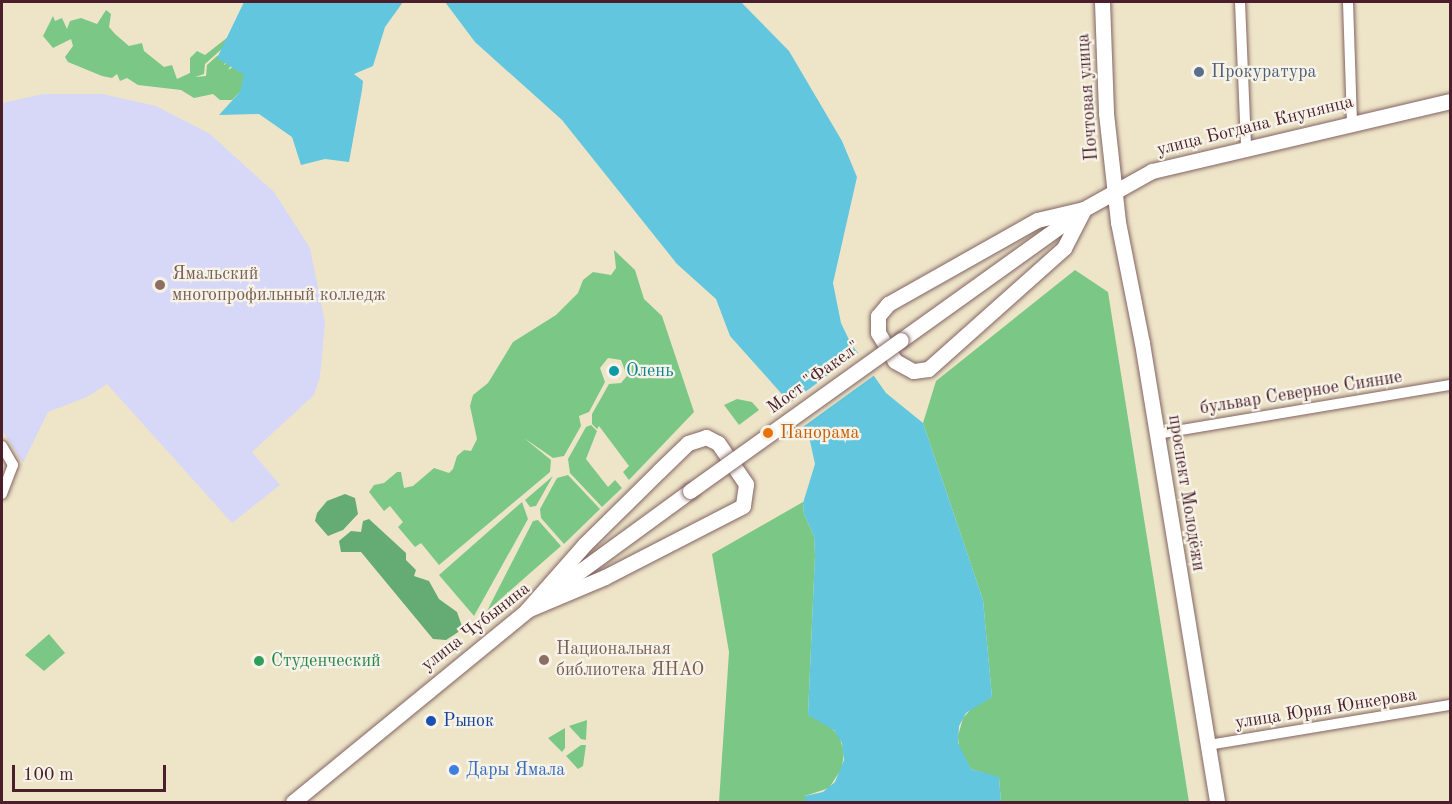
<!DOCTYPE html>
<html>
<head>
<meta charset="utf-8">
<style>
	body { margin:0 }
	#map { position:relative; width:1452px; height:804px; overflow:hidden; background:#eee5c9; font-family:"Old Standard TT",serif }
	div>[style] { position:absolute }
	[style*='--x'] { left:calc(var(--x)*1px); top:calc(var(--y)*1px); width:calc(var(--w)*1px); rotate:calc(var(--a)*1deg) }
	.built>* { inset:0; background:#d7d7f8 }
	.green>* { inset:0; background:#7bc886 }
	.forest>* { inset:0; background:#64ac73 }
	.water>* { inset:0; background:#61c6de }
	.pier>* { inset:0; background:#eee5c9 }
	.roads { filter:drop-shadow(0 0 2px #836462) drop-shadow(0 0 2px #836462) }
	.street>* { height:10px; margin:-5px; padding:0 5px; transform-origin:5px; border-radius:5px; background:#fff }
	.secondary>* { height:15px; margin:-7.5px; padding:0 7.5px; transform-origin:7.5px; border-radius:7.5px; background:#fff }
	.bridges { filter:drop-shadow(0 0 2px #836462) drop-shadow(0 0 2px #836462) }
	.secondary-bridge>* { height:15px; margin:-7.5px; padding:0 7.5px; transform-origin:7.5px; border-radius:7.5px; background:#fff }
	.dots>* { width:16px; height:16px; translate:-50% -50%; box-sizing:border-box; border:3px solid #f7f3e8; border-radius:50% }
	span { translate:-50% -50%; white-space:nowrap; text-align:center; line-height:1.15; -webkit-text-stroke:4.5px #f7f3e8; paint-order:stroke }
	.service-label { font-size:18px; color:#4e5e75 }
	.left { translate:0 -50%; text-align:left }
	.street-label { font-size:18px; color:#4a1f2b }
	.education-label { font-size:18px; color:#785e54 }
	.culture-label { font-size:18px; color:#0d838f }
	.food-label { font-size:18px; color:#c56008 }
	.leisure-label { font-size:18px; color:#27864d }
	.transit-label { font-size:18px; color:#164399 }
	.shop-label { font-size:18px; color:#366cbe }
	.frame { position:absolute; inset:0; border:3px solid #4a1f2b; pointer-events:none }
	.scale { position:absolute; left:12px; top:765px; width:154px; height:27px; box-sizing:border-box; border:3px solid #4a1f2b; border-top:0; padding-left:8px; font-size:18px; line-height:21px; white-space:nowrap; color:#4a1f2b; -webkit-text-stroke:4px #f7f3e8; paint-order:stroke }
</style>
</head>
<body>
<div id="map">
	<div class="built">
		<div style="clip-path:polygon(43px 94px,102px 94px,156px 106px,210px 134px,274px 192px,310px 248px,325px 322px,320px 377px,314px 395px,252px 452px,280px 485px,232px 523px,107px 384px,87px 397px,48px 412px,23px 463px,2px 430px,2px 103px)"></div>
	</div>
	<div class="green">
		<div style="clip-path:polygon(106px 10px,111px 14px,109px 27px,115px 34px,129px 46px,142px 43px,144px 51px,164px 67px,172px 65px,177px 79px,190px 73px,190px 58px,197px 51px,205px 55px,228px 37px,225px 46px,205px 64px,204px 74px,195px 77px,206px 76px,207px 65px,217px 56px,232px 51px,224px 65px,236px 58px,228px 70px,239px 63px,247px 72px,242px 90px,232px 100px,220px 100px,213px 94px,194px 98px,181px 90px,138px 85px,127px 78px,120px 81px,117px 74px,112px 78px,102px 76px,68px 62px,65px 57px,73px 46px,71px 39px,53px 48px,43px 36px,53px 16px,55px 21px,62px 18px,67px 29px,70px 21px,81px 18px,97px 24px)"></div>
		<div style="clip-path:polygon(614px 250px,635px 270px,644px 299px,662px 316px,694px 412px,629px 480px,623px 472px,629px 466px,599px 426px,597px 429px,592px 424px,592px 414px,609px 384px,621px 383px,627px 376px,621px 360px,608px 358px,600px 368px,605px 382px,589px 412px,579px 416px,581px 426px,564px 456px,553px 458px,524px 438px,551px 460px,550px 472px,439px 565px,421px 543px,415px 547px,398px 527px,403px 522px,390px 506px,384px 511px,369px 492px,374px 485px,384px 483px,397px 472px,401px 472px,404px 488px,413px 486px,434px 468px,449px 473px,453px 469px,457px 456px,464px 450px,471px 451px,477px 439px,470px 406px,473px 395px,488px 383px,513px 342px,556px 315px,578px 293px,583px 280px,593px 272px,611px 275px,616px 268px)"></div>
		<div style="clip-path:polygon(1075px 270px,1108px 292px,1189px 802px,1001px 802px,999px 778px,971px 769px,959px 750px,958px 736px,963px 718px,974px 706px,992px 697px,983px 600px,923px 423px,936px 381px)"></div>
		<div style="clip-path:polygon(737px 399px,752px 402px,759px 410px,739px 425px,724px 405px)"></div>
		<div style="clip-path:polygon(591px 425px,597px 431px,586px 459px,608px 487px,615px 480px,622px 488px,602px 507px,570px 473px,568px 459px,586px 427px)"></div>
		<div style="clip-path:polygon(568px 475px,600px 509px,564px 544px,541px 518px,540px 509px,557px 478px)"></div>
		<div style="clip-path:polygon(553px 476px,536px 506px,530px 507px,525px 500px)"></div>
		<div style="clip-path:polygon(522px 502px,528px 519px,474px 616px,439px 575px)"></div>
		<div style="clip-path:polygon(803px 502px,804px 514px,814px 536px,815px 555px,808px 715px,827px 723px,839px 736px,844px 751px,842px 768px,829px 788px,805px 796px,805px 802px,719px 802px,729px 652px,712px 554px)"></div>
		<div style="clip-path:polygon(538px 520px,561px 546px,487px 611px,533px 521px)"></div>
		<div style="clip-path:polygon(49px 634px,65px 653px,44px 671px,25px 655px)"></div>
		<div style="clip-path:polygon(587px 720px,586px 740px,581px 739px,569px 726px)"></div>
		<div style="clip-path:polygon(565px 728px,565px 748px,562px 752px,548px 738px)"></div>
		<div style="clip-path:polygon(581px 745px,586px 745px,583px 766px,578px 769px,566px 756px)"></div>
	</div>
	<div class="forest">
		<div style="clip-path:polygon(345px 494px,355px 498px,358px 514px,343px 530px,328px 536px,315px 521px,317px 513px,327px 501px)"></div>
		<div style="clip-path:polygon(369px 519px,406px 553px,406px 560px,416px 570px,414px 576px,429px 581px,439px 599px,457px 612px,463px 629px,446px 640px,433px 639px,361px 552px,341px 552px,339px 541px,351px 531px,361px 532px,363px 521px)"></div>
	</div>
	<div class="water">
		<div style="clip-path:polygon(244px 2px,403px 2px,385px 27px,373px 66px,354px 74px,363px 81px,362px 90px,349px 162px,325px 159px,301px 165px,292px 137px,259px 114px,219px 115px,240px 92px,244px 75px,217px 58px)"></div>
		<div style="clip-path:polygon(445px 2px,741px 2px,789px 51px,842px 141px,857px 177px,833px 283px,841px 323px,850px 342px,886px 393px,923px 423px,983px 600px,992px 697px,966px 713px,959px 726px,958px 743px,971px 769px,999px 777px,1001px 802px,805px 802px,805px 796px,823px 792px,835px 782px,844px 760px,842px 743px,834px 730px,808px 715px,815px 555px,814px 536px,804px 514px,803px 503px,815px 464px,810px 441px,788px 401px,730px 336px,716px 299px,677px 264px,562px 120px,475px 42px)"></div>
	</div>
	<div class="pier">
		<div style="clip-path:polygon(860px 352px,876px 374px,800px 429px,787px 405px)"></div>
	</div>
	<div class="roads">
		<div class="street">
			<div style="--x:1240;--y:2;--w:146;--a:87.6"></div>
			<div style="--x:1348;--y:2;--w:120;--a:88.1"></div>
			<div style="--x:1157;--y:434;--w:297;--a:-9.5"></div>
			<div style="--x:2;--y:446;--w:22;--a:60"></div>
			<div style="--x:13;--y:465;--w:31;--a:111"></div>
			<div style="--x:1208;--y:745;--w:245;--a:-9.4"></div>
		</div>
		<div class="secondary">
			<div style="--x:1102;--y:2;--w:111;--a:87.9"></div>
			<div style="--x:1106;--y:113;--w:110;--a:83.7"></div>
			<div style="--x:1118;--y:222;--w:123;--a:78.8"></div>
			<div style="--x:1142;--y:343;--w:465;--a:80.7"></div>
			<div style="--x:1084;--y:209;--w:44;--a:117.1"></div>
			<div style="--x:1064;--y:248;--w:182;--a:138.3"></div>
			<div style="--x:928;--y:369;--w:15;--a:172"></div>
			<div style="--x:913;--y:371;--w:21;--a:-151"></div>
			<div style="--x:895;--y:361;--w:33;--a:-121"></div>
			<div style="--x:878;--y:333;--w:17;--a:-90"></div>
			<div style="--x:878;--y:316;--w:16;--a:-50"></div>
			<div style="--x:888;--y:304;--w:171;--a:-29.4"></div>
			<div style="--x:1037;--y:220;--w:48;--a:-13.2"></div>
			<div style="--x:901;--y:340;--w:225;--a:-35.6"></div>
			<div style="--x:1084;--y:209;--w:78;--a:-29.2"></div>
			<div style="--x:1152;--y:171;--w:306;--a:-13.2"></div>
			<div style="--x:706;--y:437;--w:13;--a:27"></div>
			<div style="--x:718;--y:443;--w:50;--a:55.7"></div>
			<div style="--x:746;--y:484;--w:22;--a:98"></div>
			<div style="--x:743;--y:506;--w:155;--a:152.8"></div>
			<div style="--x:605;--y:577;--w:85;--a:157.1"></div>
			<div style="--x:527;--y:610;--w:88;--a:-48.7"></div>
			<div style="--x:585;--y:544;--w:104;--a:-44.6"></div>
			<div style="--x:659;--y:471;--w:40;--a:-44"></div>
			<div style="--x:688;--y:443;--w:19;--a:-18"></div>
			<div style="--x:557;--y:588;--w:165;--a:-36.1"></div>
			<div style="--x:293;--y:802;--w:313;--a:-39.3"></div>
		</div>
	</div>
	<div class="bridges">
		<div class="secondary-bridge">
			<div style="--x:690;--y:491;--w:259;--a:-35.6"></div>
		</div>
	</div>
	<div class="dots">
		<div style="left:1199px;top:72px;background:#5c6f8a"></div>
		<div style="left:160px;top:285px;background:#8d6e63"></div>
		<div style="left:614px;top:371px;background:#0f9aa8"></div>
		<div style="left:768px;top:433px;background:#e8710a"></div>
		<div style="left:544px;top:660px;background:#8d6e63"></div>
		<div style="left:259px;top:661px;background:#2e9e5b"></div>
		<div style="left:431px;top:721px;background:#1a4fb4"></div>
		<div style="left:454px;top:770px;background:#3f7fe0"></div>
	</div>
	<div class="service-label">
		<span class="left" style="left:1211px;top:72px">Прокуратура</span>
	</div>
	<div class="street-label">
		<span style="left:1088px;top:97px;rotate:-94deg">Почтовая улица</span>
		<span style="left:1255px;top:126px;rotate:-14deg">улица Богдана Кнунянца</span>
		<span style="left:814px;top:378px;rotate:-36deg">Мост "Факел"</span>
		<span style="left:1301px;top:393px;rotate:-9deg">бульвар Северное Сияние</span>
		<span style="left:1186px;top:493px;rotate:81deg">проспект Молодёжи</span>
		<span style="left:476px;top:627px;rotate:-38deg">улица Чубынина</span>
		<span style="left:1326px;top:709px;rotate:-9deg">улица Юрия Юнкерова</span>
	</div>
	<div class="education-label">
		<span class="left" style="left:172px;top:285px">Ямальский<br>многопрофильный колледж</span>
		<span class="left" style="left:556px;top:660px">Национальная<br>библиотека ЯНАО</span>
	</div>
	<div class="culture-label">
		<span class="left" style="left:626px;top:371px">Олень</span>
	</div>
	<div class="food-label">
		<span class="left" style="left:780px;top:433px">Панорама</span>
	</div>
	<div class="leisure-label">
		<span class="left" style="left:271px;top:661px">Студенческий</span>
	</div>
	<div class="transit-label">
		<span class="left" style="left:443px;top:721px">Рынок</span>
	</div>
	<div class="shop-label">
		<span class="left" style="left:466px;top:770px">Дары Ямала</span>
	</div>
	<div class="frame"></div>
	<div class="scale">100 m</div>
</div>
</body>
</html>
